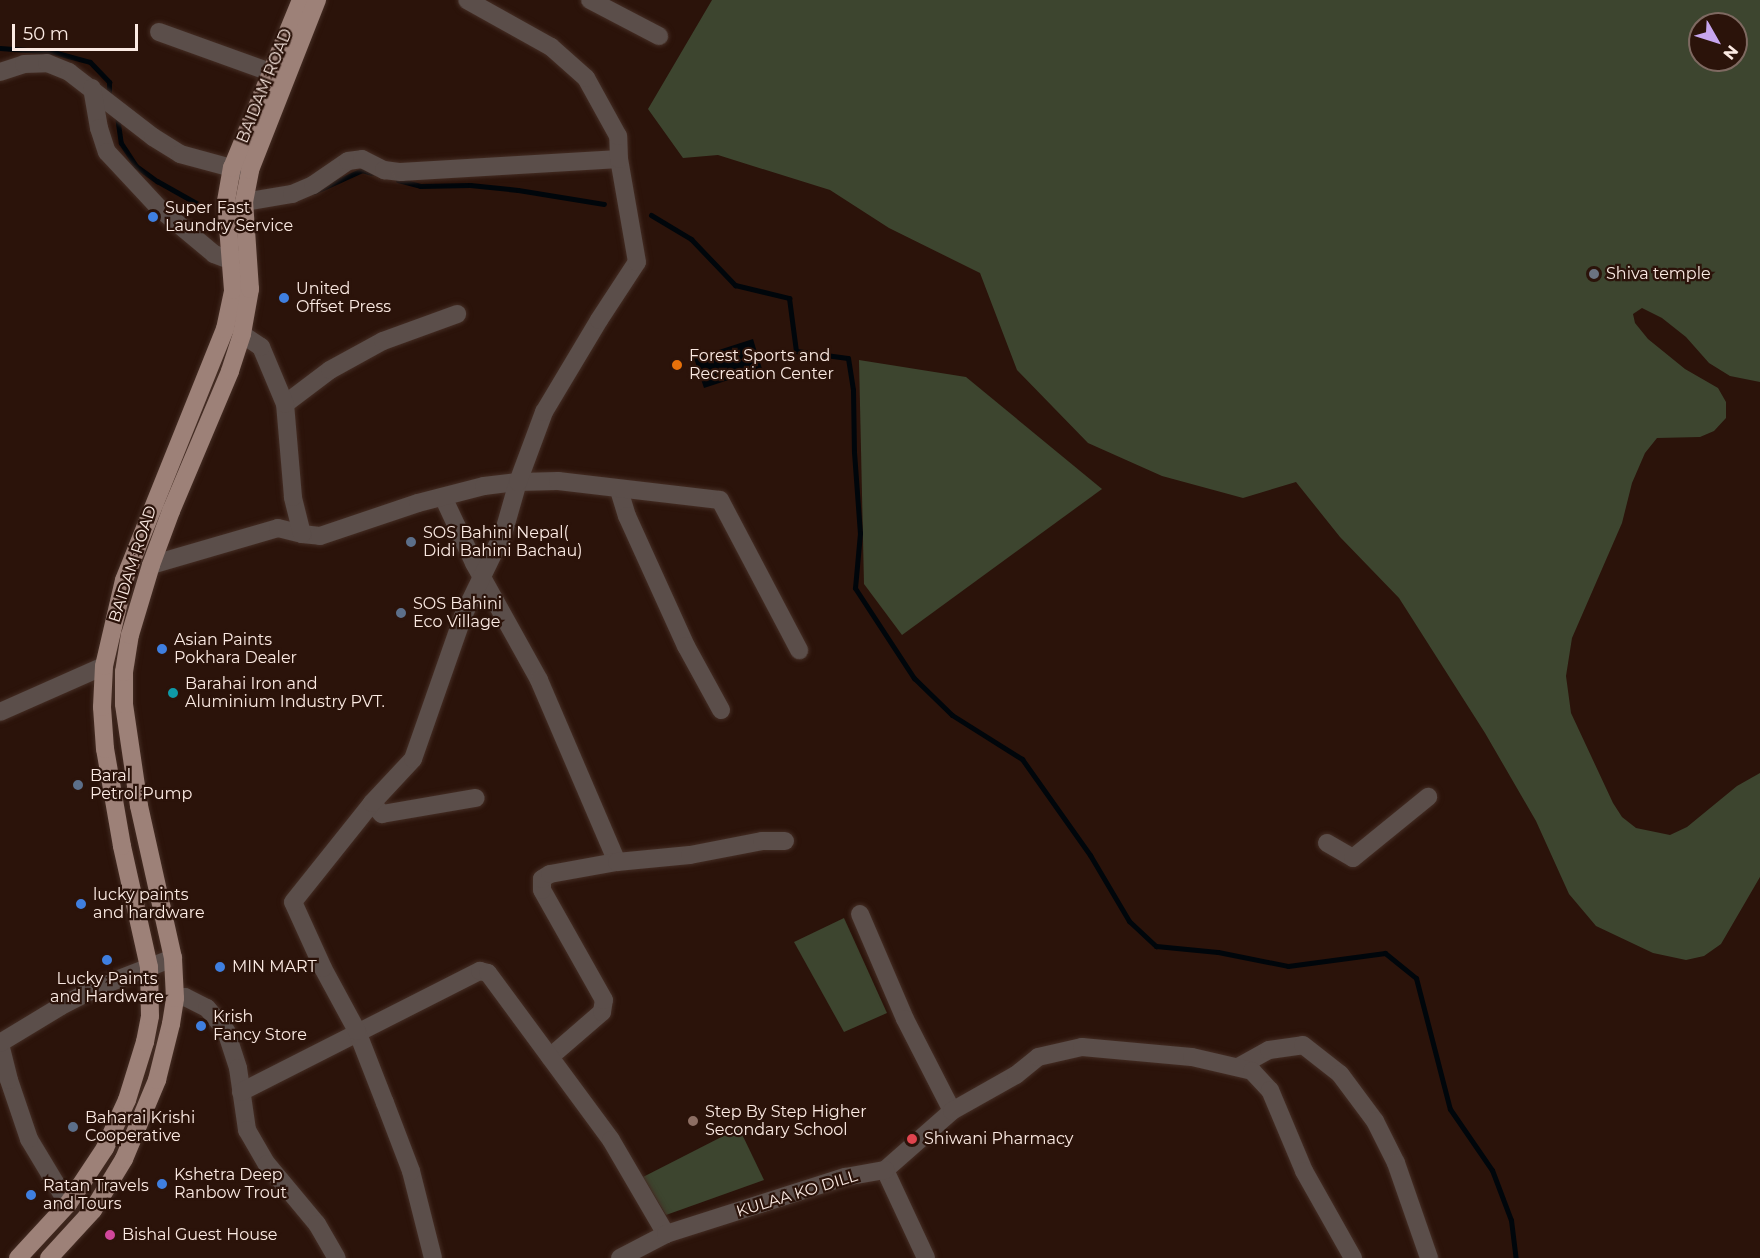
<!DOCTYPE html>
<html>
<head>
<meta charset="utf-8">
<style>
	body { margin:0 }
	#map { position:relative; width:1760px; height:1258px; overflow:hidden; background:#2b130a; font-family:Montserrat,sans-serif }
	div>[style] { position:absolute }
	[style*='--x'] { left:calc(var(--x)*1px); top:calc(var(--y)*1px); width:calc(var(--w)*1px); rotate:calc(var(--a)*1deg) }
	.green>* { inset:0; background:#3d452f }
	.water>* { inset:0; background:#00060b }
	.stream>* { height:5px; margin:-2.5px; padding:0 2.5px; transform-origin:2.5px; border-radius:2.5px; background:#00060b }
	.roads { filter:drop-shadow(0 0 2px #442d24) drop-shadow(0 0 2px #442d24) }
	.minor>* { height:18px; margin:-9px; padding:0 9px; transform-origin:9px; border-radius:9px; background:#5b4e4a }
	.primary>* { height:18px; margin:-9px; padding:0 9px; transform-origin:9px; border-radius:9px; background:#9d8178 }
	.dots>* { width:16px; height:16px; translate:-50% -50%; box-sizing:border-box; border:3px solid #2b130a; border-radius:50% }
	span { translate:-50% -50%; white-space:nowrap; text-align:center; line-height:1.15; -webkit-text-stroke:4.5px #2b130a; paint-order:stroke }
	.street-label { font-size:16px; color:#fbeae3 }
	.poi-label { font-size:16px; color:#fbeae3 }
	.left { translate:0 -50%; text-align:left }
	.north { position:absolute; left:1688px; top:12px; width:60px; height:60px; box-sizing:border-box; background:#2b130a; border:2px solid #7e6961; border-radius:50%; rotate:129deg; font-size:16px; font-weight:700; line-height:24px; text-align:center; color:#fbeae3 }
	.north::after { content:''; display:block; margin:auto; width:21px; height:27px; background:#c7a6ef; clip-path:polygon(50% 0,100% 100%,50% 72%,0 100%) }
	.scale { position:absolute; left:12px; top:24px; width:126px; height:27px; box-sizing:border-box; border:3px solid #fbeae3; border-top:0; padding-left:8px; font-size:18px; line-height:21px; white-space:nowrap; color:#fbeae3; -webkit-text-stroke:4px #2b130a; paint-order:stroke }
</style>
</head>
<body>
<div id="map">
	<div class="green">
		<div style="clip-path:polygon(evenodd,712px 0,1760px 0,1760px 382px,1730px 376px,1709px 363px,1686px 337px,1662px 318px,1642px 308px,1633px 314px,1635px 323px,1648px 339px,1685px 369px,1718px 388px,1726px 402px,1726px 418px,1714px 431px,1700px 437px,1657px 438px,1645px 453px,1632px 483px,1622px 523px,1572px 638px,1566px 676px,1571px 713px,1613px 803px,1622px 817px,1636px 828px,1670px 835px,1687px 827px,1737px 786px,1760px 773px,1760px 877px,1721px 944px,1704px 956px,1686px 960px,1653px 953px,1596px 926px,1569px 894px,1536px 821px,1485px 733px,1399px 598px,1340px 537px,1296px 482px,1243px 498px,1162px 476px,1088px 443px,1017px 370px,980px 273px,889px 228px,830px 190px,718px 155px,683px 158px,648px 109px,712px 0,1700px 24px,1736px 24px,1736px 60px,1700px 60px,1700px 24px)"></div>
		<div style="clip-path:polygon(859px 360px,966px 377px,1102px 489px,902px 635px,864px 584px)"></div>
		<div style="clip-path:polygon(844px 918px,887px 1013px,844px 1032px,794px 942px)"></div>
		<div style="clip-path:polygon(739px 1128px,764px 1180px,666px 1215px,643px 1177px)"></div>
	</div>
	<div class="water">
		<div style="clip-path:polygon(753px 339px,762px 369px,704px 388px,694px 358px)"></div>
	</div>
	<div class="stream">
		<div style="--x:0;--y:48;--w:53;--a:4.3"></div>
		<div style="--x:53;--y:52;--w:38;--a:15"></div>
		<div style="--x:90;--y:62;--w:28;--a:46"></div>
		<div style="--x:109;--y:82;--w:15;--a:90"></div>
		<div style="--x:117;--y:116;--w:27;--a:82"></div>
		<div style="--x:121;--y:143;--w:27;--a:57"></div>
		<div style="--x:136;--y:166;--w:26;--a:36"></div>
		<div style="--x:157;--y:181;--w:55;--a:29.4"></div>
		<div style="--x:398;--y:180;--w:23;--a:15"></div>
		<div style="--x:420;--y:186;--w:50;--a:-1.1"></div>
		<div style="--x:470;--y:185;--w:48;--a:5.9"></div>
		<div style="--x:518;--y:190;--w:87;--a:9.2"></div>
		<div style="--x:314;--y:192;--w:53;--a:-24.6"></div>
		<div style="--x:362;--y:170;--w:10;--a:17"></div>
		<div style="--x:651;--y:215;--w:47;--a:31"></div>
		<div style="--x:691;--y:239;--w:64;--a:46.3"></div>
		<div style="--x:735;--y:285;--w:56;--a:13.5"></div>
		<div style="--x:789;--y:298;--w:53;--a:82.5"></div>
		<div style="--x:796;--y:351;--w:52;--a:7.7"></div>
		<div style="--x:848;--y:358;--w:32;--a:81"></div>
		<div style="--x:853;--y:390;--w:62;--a:89.1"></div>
		<div style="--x:854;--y:452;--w:81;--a:85.8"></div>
		<div style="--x:860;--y:533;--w:55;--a:95.2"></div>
		<div style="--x:855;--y:588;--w:108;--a:56.8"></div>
		<div style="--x:914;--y:678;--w:53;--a:44.2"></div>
		<div style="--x:952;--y:715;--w:83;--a:32.2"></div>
		<div style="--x:1022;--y:759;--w:118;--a:54.7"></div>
		<div style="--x:1090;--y:855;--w:77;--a:59.4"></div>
		<div style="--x:1129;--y:921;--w:37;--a:43"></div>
		<div style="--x:1156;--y:946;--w:62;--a:5.5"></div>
		<div style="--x:1218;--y:952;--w:71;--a:11.3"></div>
		<div style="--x:1288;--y:966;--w:98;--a:-7.6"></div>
		<div style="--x:1385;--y:953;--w:40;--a:39"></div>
		<div style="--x:1416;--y:978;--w:135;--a:75.5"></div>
		<div style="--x:1450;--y:1109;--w:74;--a:55.5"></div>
		<div style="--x:1492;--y:1170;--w:53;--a:69.2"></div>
		<div style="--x:1511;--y:1220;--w:38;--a:83"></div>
	</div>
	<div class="roads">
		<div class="minor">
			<div style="--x:590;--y:0;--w:78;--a:27.6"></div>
			<div style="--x:159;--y:32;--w:118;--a:19.8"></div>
			<div style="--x:0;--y:72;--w:25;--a:-18"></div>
			<div style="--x:24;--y:64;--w:23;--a:-2"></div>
			<div style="--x:47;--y:63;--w:24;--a:22"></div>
			<div style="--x:69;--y:72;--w:106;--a:37.7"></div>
			<div style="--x:153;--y:137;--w:32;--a:32"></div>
			<div style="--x:180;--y:154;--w:54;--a:15.1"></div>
			<div style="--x:232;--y:168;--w:16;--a:4"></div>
			<div style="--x:92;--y:88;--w:41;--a:80.1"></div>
			<div style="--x:99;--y:128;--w:25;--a:72"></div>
			<div style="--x:107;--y:152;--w:76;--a:47.1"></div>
			<div style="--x:159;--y:208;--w:72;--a:39.9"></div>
			<div style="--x:214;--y:254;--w:17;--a:21"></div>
			<div style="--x:244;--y:202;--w:49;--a:-9.5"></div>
			<div style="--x:292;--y:194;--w:23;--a:-23"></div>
			<div style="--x:313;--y:185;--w:42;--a:-34.4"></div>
			<div style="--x:348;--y:161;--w:14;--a:-8"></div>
			<div style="--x:362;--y:159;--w:25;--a:27"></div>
			<div style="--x:384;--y:170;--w:17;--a:7"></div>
			<div style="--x:401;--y:172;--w:218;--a:-3.4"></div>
			<div style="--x:285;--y:404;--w:56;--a:-37.1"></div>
			<div style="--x:330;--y:370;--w:60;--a:-28.7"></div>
			<div style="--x:383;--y:341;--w:79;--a:-20"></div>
			<div style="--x:619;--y:490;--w:27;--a:73"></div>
			<div style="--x:627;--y:516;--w:143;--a:65.6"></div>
			<div style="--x:686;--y:646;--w:73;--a:61.3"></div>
			<div style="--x:443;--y:497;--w:73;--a:64.8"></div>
			<div style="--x:474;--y:563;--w:134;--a:60.9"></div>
			<div style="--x:539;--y:680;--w:198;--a:66.8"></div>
			<div style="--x:302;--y:534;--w:18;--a:6"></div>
			<div style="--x:320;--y:536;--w:103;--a:-18.6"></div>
			<div style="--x:418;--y:503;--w:68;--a:-14.4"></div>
			<div style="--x:484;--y:486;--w:34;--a:-7"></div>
			<div style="--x:518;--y:482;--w:40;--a:-1.4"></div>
			<div style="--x:558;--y:481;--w:163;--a:6.7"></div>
			<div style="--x:720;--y:500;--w:170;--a:62.2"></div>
			<div style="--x:151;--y:565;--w:132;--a:-16.2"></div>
			<div style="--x:278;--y:528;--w:25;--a:14"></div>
			<div style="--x:302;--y:534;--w:38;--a:-104"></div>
			<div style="--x:293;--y:497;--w:93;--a:-94.9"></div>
			<div style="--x:285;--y:404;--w:62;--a:-112.8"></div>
			<div style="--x:261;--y:347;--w:23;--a:-146"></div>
			<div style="--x:0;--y:712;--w:114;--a:-23.9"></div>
			<div style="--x:372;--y:803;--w:15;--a:48"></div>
			<div style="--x:382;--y:814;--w:95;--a:-9.7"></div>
			<div style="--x:1327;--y:843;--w:30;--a:30"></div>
			<div style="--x:1353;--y:858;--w:97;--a:-39.1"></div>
			<div style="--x:860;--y:914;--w:114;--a:66.8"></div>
			<div style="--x:905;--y:1019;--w:103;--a:62.9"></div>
			<div style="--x:175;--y:998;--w:10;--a:-6"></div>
			<div style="--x:185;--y:997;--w:25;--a:27"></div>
			<div style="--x:207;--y:1008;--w:30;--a:50"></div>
			<div style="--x:226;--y:1031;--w:39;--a:72"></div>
			<div style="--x:238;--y:1068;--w:63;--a:81.7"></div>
			<div style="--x:247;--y:1130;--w:39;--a:60"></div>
			<div style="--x:267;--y:1164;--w:78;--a:50.2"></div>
			<div style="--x:317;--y:1224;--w:39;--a:60"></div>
			<div style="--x:550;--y:1057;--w:69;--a:-40.9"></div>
			<div style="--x:602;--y:1012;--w:12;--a:-81"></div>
			<div style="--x:604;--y:1000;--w:126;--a:-119.4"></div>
			<div style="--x:542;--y:890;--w:11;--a:-90"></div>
			<div style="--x:542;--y:879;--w:9;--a:-32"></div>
			<div style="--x:550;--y:874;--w:68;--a:-10.2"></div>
			<div style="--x:617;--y:862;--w:73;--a:-5.5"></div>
			<div style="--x:690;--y:855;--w:73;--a:-11"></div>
			<div style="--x:762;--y:841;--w:23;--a:0"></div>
			<div style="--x:1238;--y:1067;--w:35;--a:-29"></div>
			<div style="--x:1269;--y:1050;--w:34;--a:-8"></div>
			<div style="--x:1303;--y:1045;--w:47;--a:38.1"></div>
			<div style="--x:1340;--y:1074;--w:59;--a:53.3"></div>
			<div style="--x:1375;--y:1121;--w:47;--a:63.4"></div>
			<div style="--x:1396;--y:1163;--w:101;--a:70.8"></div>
			<div style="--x:241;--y:1092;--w:268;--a:-26.9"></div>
			<div style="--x:480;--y:971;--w:8;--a:14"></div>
			<div style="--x:488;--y:973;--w:207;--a:53.6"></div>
			<div style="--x:611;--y:1140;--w:109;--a:59.7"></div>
			<div style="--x:885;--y:1170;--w:89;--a:-41.4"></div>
			<div style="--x:952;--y:1111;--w:73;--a:-29.4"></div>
			<div style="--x:1016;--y:1075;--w:28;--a:-39"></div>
			<div style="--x:1038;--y:1057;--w:45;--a:-12.8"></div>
			<div style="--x:1082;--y:1047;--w:110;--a:5.2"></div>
			<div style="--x:1192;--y:1057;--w:62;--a:13.1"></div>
			<div style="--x:1252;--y:1071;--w:26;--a:47"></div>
			<div style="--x:1270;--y:1090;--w:88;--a:67.2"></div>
			<div style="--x:1304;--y:1171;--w:100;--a:60.6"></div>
			<div style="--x:885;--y:1170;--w:97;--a:65"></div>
			<div style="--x:68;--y:1204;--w:76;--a:-121"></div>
			<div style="--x:29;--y:1139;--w:62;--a:-108.7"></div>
			<div style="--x:9;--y:1080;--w:38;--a:-104"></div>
			<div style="--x:0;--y:1043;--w:71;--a:-31.2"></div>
			<div style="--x:61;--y:1006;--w:39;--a:-27"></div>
			<div style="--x:96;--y:988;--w:83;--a:-21.3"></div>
			<div style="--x:433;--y:1258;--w:90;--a:-104.2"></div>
			<div style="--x:411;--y:1171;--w:73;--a:-110.9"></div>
			<div style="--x:385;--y:1103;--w:77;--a:-111.3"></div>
			<div style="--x:357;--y:1031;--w:72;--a:-118.4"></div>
			<div style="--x:323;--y:968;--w:72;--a:-114.4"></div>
			<div style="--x:293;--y:902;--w:127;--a:-51.4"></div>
			<div style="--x:372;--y:803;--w:60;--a:-47"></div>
			<div style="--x:413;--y:759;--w:151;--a:-70.7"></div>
			<div style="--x:463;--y:616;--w:94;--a:-64.2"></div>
			<div style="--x:504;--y:531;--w:51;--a:-74.1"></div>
			<div style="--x:518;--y:482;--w:75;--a:-69.6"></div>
			<div style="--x:544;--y:412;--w:107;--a:-59.1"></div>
			<div style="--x:599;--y:320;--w:69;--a:-56.8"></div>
			<div style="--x:637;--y:262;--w:105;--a:-99.9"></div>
			<div style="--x:619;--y:159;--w:23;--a:-92"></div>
			<div style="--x:618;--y:136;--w:66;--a:-118.9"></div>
			<div style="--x:586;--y:78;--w:47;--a:-138.5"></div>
			<div style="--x:551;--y:47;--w:96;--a:-150.8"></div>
			<div style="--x:620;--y:1258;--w:52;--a:-27.6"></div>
			<div style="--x:666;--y:1234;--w:188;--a:-17.7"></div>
			<div style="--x:845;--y:1177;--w:41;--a:-9.9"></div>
		</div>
		<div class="primary">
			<div style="--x:18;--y:1258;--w:74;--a:-47.2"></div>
			<div style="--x:68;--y:1204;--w:67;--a:-56.5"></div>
			<div style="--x:105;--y:1148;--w:53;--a:-65.4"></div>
			<div style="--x:127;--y:1100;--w:61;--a:-72.8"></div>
			<div style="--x:145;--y:1042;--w:26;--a:-79"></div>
			<div style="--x:150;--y:1016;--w:49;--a:-91.2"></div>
			<div style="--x:149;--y:967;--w:124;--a:-102.6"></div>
			<div style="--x:122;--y:846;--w:98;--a:-99.9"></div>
			<div style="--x:105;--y:749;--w:42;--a:-94.1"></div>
			<div style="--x:102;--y:707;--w:41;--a:-87.2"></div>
			<div style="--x:104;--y:666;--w:88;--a:-76.9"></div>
			<div style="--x:124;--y:580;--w:271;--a:-68.1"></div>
			<div style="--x:225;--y:329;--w:40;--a:-78"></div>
			<div style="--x:233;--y:290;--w:89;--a:-94.5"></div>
			<div style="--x:226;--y:201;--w:34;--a:-80"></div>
			<div style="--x:232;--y:168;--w:182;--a:-67.7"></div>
			<div style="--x:49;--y:1258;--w:65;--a:-47.5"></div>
			<div style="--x:93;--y:1210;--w:60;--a:-58.7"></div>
			<div style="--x:124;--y:1159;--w:86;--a:-67.3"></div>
			<div style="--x:157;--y:1080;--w:58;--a:-76"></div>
			<div style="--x:171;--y:1024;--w:26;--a:-81"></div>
			<div style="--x:175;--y:998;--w:40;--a:-92.9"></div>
			<div style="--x:173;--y:958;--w:156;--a:-102.6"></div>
			<div style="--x:139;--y:806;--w:103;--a:-98.4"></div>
			<div style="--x:124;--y:704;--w:32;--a:-90"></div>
			<div style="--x:124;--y:672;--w:37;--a:-81"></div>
			<div style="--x:130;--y:635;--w:73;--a:-73.3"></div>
			<div style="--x:151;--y:565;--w:58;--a:-69.7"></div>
			<div style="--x:171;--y:511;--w:152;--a:-67.1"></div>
			<div style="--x:230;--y:371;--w:39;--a:-72"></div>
			<div style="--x:242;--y:334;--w:46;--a:-79.9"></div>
			<div style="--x:250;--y:289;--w:87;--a:-93.9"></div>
			<div style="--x:244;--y:202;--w:33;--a:-79"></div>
			<div style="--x:250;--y:170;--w:183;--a:-68.5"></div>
		</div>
	</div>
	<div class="dots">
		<div style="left:153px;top:217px;background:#3f7fe0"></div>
		<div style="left:1594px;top:274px;background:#6b7280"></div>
		<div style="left:284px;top:298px;background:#3f7fe0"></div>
		<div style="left:677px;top:365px;background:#e8710a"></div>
		<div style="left:411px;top:542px;background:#5c6f8a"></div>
		<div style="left:401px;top:613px;background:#5c6f8a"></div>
		<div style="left:162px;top:649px;background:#3f7fe0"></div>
		<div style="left:173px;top:693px;background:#0f9aa8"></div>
		<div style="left:78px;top:785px;background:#5c6f8a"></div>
		<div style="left:81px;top:904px;background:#3f7fe0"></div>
		<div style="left:107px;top:960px;background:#3f7fe0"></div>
		<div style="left:220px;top:967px;background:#3f7fe0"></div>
		<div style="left:201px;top:1026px;background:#3f7fe0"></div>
		<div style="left:693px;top:1121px;background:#8d6e63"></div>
		<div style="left:73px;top:1127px;background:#5c6f8a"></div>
		<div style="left:912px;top:1139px;background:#e0444e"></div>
		<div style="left:162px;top:1184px;background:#3f7fe0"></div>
		<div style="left:31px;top:1195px;background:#3f7fe0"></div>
		<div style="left:110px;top:1235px;background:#d1479c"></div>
	</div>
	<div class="street-label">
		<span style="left:265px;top:86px;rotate:-68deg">BAIDAM ROAD</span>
		<span style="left:133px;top:564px;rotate:-72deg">BAIDAM ROAD</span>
		<span style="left:797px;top:1194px;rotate:-17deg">KULAA KO DILL</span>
	</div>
	<div class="poi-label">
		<span class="left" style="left:165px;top:217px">Super Fast<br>Laundry Service</span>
		<span class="left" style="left:1606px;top:274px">Shiva temple</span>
		<span class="left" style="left:296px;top:298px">United<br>Offset Press</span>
		<span class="left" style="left:689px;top:365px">Forest Sports and<br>Recreation Center</span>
		<span class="left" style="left:423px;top:542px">SOS Bahini Nepal(<br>Didi Bahini Bachau)</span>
		<span class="left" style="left:413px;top:613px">SOS Bahini<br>Eco Village</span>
		<span class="left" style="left:174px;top:649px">Asian Paints<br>Pokhara Dealer</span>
		<span class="left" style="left:185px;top:693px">Barahai Iron and<br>Aluminium Industry PVT.</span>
		<span class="left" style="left:90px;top:785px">Baral<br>Petrol Pump</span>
		<span class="left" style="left:93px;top:904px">lucky paints<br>and hardware</span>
		<span class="left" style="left:232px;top:967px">MIN MART</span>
		<span style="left:107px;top:988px">Lucky Paints<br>and Hardware</span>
		<span class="left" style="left:213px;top:1026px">Krish<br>Fancy Store</span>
		<span class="left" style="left:705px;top:1121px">Step By Step Higher<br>Secondary School</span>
		<span class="left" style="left:85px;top:1127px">Baharai Krishi<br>Cooperative</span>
		<span class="left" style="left:924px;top:1139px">Shiwani Pharmacy</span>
		<span class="left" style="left:174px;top:1184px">Kshetra Deep<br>Ranbow Trout</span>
		<span class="left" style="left:43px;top:1195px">Ratan Travels<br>and Tours</span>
		<span class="left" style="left:122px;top:1235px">Bishal Guest House</span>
	</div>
	<div class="north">N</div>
	<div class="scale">50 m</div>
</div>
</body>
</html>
